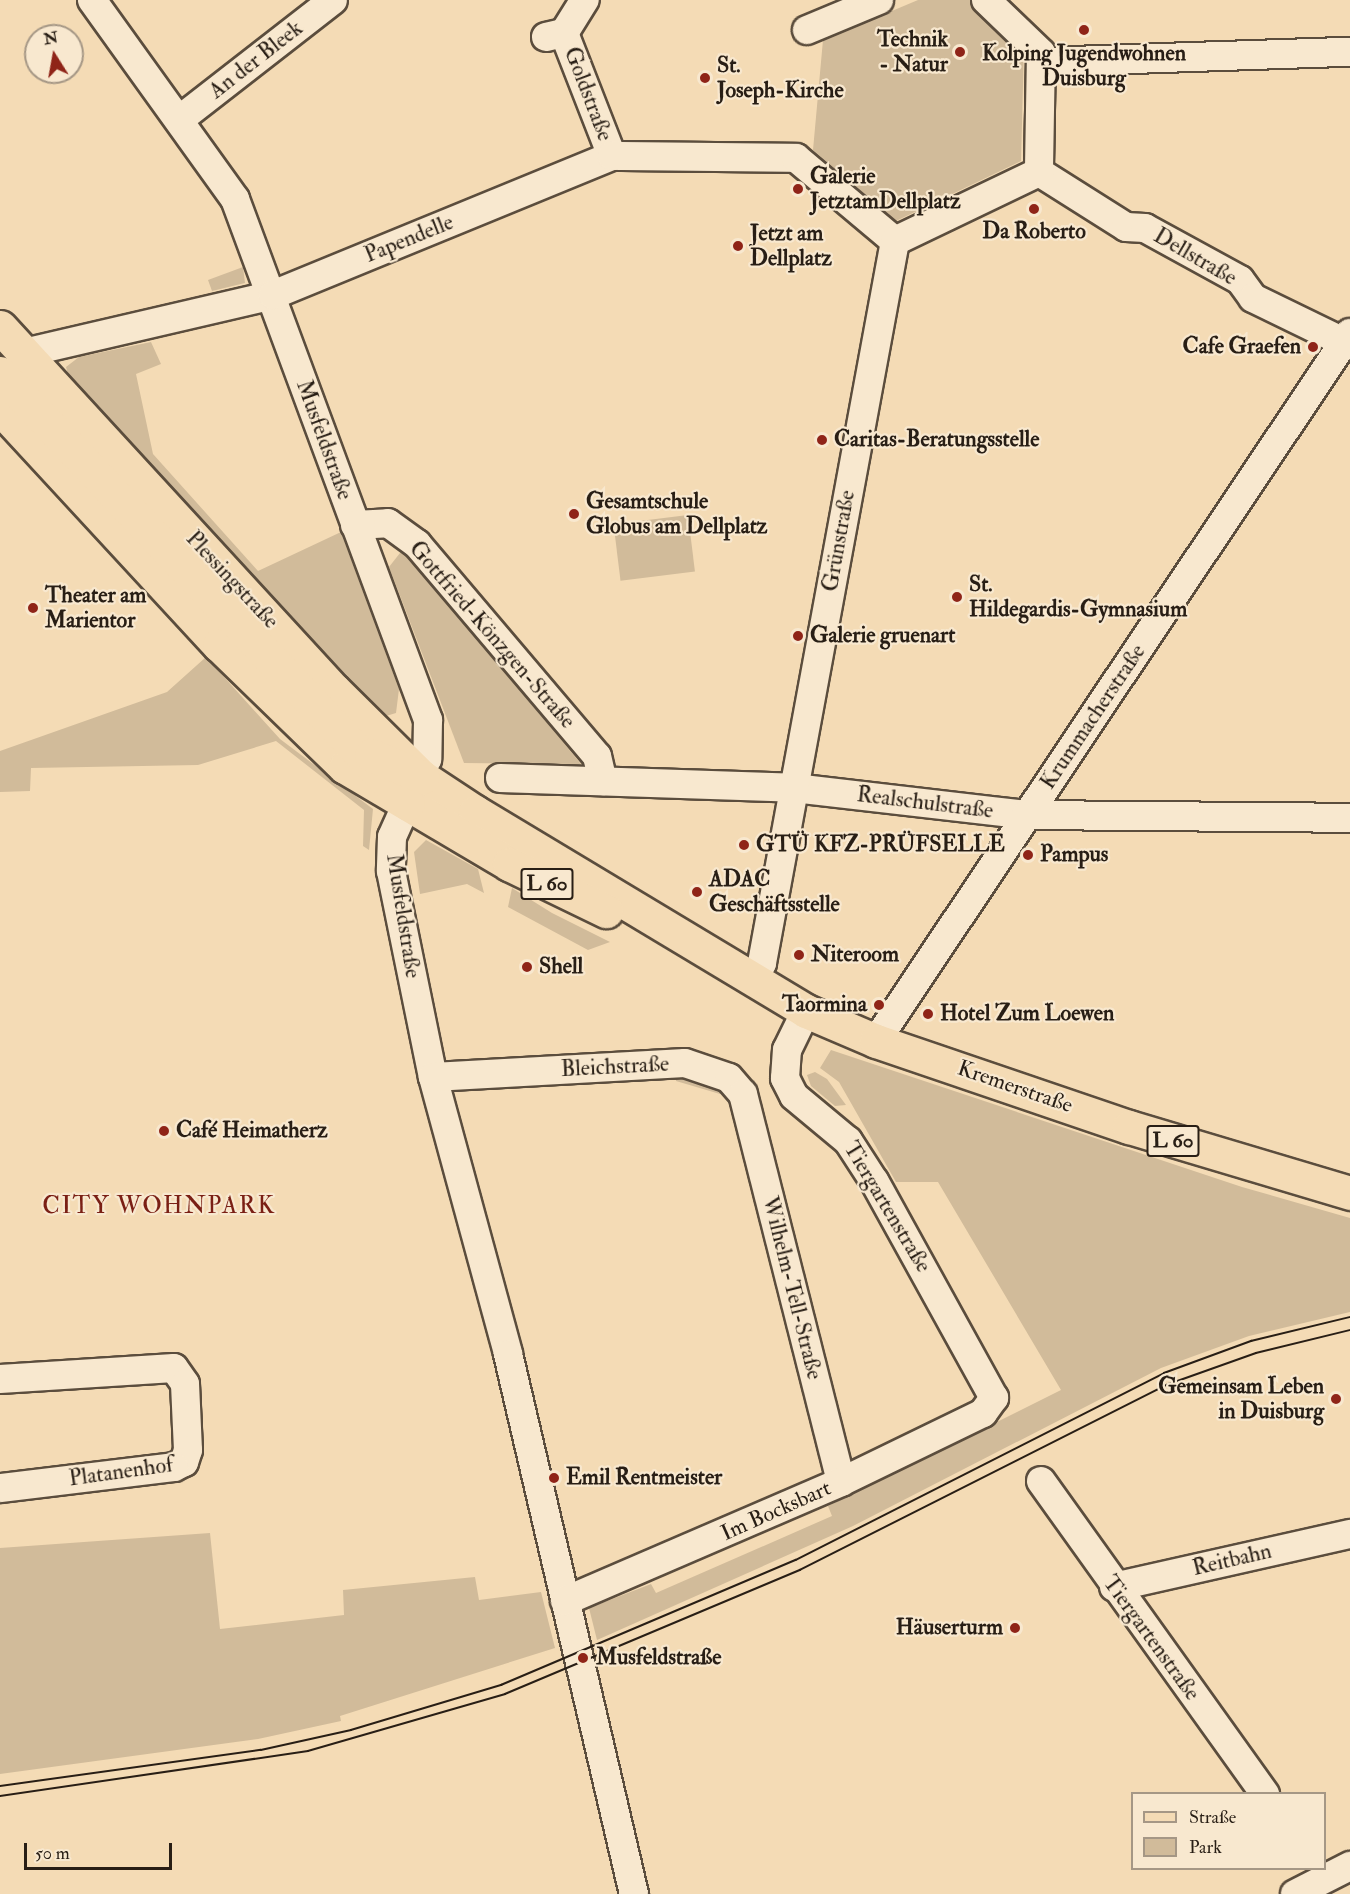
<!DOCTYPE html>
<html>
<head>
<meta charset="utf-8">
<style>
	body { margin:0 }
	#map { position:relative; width:1350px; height:1894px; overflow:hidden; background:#f4dbb5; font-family:"IM FELL Double Pica",serif }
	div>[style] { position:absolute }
	.green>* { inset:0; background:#d1bb9a; transform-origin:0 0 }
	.roads { filter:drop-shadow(2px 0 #5b4d3d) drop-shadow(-2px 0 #5b4d3d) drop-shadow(0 2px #5b4d3d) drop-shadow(0 -2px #5b4d3d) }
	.minor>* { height:28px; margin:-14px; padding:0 14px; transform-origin:14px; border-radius:14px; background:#f8e8cf }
	.major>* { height:33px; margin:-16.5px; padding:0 16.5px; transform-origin:16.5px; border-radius:16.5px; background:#f4dbb5 }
	.highway>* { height:33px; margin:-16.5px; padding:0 16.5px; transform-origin:16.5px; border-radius:16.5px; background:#f4dbb5 }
	.tram>* { height:1.5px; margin:-0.75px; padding:0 0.75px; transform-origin:0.75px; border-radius:0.75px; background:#281e15 }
	.dots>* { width:16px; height:16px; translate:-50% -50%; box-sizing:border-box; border:3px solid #f8e8cf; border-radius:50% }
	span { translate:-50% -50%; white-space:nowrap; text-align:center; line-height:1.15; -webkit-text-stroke:4.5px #f8e8cf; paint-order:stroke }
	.shield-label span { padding:2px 4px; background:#f8e8cf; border:2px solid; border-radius:4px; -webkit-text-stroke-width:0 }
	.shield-label { font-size:21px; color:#281e15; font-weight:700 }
	.poi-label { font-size:22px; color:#281e15; font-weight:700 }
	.right { translate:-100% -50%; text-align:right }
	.left { translate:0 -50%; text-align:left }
	.street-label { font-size:22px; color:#281e15 }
	.neighbourhood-label { font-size:24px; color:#7a1f14; letter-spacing:1.5px }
	.legend { position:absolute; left:1131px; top:1792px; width:195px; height:78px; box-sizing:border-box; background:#f8e8cf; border:2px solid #a59785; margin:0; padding:8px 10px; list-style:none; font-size:18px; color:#281e15 }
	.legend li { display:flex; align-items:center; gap:12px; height:30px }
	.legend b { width:30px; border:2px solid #a59785 }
	.north { position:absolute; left:24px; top:24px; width:60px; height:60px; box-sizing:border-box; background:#f8e8cf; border:2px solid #a59785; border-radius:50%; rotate:349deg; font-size:16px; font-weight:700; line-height:24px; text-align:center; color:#281e15 }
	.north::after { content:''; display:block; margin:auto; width:21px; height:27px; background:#8f2418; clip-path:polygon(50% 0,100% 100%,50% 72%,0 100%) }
	.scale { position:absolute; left:24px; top:1843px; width:148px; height:27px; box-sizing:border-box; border:3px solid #281e15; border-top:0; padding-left:8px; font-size:18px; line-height:21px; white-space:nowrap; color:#281e15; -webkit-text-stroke:4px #f8e8cf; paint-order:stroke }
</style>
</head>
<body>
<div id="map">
	<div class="green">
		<i style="clip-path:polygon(918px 0,972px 0,1024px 48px,1021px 161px,896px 221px,813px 150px,823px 40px)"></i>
		<i style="clip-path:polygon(243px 267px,245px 283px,212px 291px,208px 280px)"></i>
		<i style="clip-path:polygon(151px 342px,161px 364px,136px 374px,153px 454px,258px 571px,341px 532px,399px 689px,396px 713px,386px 716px,348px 681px,68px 374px,66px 367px,79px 357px)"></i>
		<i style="left:688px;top:515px;width:57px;height:75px;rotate:83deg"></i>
		<i style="clip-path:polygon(400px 553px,407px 554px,581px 764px,464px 763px,389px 567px)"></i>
		<i style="clip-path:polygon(206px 657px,280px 739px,373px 809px,369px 850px,363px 846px,364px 810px,276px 741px,198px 765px,31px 768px,30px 791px,0 792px,0 751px,167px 692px)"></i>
		<i style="clip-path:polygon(426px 840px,478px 869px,484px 893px,467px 884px,420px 894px,414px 852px)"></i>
		<i style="clip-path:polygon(512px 888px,552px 913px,610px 942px,588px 950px,508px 907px)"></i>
		<i style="clip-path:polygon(831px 1050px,1242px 1187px,1350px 1218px,1350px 1312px,1249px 1336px,1161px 1368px,853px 1526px,597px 1640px,589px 1608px,651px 1584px,656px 1593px,832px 1516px,828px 1506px,1061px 1390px,938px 1182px,896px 1182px,839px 1082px,820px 1068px)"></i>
		<i style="clip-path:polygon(815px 1072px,827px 1079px,846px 1105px,835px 1106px,811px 1086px,807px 1075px)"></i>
		<i style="clip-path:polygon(685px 1075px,721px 1090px,720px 1094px,676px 1081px,676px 1076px)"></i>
		<i style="clip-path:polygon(210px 1533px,220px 1629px,344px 1615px,343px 1590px,475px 1577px,479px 1600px,541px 1592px,555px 1648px,340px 1716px,341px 1721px,258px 1739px,0 1774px,0 1548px)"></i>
	</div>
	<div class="roads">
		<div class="minor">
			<i style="left:92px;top:0;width:245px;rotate:54.3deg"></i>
			<i style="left:235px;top:199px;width:556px;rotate:69.67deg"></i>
			<i style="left:428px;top:720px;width:39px;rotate:91deg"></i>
			<i style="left:427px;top:759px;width:85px;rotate:114.2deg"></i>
			<i style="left:392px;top:837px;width:34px;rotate:92deg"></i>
			<i style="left:391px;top:871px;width:210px;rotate:78.5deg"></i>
			<i style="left:433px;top:1077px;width:287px;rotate:74.8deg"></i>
			<i style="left:508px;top:1354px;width:555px;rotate:76.87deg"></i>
			<i style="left:986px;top:0;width:76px;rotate:43.9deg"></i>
			<i style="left:1041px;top:53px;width:119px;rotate:91deg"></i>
			<i style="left:807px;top:30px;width:78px;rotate:-22.6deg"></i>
			<i style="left:564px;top:33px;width:132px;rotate:68.7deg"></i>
			<i style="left:546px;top:37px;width:18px;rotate:-13deg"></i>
			<i style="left:564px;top:33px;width:39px;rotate:-58deg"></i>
			<i style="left:1041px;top:62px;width:309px;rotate:-1.9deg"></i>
			<i style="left:179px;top:120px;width:195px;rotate:-37.9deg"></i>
			<i style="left:1039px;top:172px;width:103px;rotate:32.3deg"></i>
			<i style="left:1126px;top:227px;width:19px;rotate:3deg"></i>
			<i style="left:1145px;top:228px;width:108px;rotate:28.7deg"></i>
			<i style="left:1240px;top:280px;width:22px;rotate:54deg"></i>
			<i style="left:1253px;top:298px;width:108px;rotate:25.9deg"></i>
			<i style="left:24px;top:353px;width:256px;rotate:-13.1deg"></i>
			<i style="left:273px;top:295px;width:366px;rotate:-22.3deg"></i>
			<i style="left:612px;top:156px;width:184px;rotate:0.6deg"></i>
			<i style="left:796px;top:158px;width:129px;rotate:40deg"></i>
			<i style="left:895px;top:241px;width:160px;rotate:-25.6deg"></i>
			<i style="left:355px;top:525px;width:33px;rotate:-3deg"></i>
			<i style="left:388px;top:523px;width:36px;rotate:36deg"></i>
			<i style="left:417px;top:544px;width:278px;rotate:49.7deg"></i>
			<i style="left:597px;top:756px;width:26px;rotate:77deg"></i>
			<i style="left:500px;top:778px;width:294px;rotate:1.9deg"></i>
			<i style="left:794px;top:788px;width:234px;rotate:6.6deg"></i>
			<i style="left:1026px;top:815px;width:324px;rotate:0.5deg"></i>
			<i style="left:753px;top:981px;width:20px;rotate:-63deg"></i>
			<i style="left:762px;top:963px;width:734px;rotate:-79.56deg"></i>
			<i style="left:876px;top:1041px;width:852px;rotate:-56.2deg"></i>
			<i style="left:433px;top:1077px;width:252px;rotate:-3.2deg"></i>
			<i style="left:685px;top:1063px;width:46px;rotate:18.8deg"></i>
			<i style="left:729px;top:1078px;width:21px;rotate:49deg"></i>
			<i style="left:743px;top:1094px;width:400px;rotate:75.8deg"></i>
			<i style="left:0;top:1379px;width:174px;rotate:-3.6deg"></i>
			<i style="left:174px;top:1368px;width:19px;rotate:55deg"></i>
			<i style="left:185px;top:1384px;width:66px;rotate:87.4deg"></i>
			<i style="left:188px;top:1450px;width:13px;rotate:108deg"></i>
			<i style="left:184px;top:1462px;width:11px;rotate:153deg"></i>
			<i style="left:174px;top:1467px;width:175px;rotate:173.1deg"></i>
			<i style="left:1041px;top:1481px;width:385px;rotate:54.4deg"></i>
			<i style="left:1114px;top:1587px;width:242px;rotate:-12.7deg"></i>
			<i style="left:565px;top:1601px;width:301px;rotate:-23.3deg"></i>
			<i style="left:841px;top:1482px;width:158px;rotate:-25.9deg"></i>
			<i style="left:983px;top:1413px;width:19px;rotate:-54deg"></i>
			<i style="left:994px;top:1398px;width:248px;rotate:-118.9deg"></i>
			<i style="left:874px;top:1181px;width:48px;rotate:-123deg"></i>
			<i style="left:848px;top:1141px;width:70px;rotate:-140.2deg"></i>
			<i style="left:794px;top:1096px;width:20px;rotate:-117deg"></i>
			<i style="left:785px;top:1078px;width:28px;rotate:-86deg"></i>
			<i style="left:787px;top:1050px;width:43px;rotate:-64deg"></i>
			<i style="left:1295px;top:1894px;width:62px;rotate:-27deg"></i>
		</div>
		<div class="major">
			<i style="left:0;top:327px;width:493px;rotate:47.4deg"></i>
			<i style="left:334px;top:690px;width:124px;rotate:44.7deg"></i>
			<i style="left:422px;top:777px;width:64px;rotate:33.4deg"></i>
			<i style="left:475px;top:812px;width:386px;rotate:31deg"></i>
			<i style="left:806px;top:1011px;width:76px;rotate:23.2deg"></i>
			<i style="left:876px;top:1041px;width:267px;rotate:18.8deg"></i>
			<i style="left:1129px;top:1127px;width:231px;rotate:16.6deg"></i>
			<i style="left:0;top:408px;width:323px;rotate:47.3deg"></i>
			<i style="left:219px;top:645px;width:175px;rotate:44.1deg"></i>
			<i style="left:345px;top:767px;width:191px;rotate:30.6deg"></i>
			<i style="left:509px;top:864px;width:108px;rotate:25.9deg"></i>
		</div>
		<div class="highway">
			<i style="left:0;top:373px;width:593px;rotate:46.57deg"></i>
			<i style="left:371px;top:755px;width:56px;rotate:23.3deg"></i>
		</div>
	</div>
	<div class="tram">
		<i style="left:0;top:1786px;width:263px;rotate:-7.9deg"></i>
		<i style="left:261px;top:1750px;width:92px;rotate:-12.5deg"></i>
		<i style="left:351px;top:1730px;width:157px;rotate:-16.7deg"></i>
		<i style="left:501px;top:1685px;width:320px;rotate:-23deg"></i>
		<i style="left:796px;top:1560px;width:413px;rotate:-26.9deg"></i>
		<i style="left:1164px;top:1373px;width:93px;rotate:-20.2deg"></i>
		<i style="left:1251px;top:1341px;width:102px;rotate:-13.6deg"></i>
		<i style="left:0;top:1796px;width:311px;rotate:-8.3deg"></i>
		<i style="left:308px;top:1751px;width:205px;rotate:-16.1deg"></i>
		<i style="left:505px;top:1694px;width:320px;rotate:-22.8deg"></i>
		<i style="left:800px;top:1570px;width:413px;rotate:-26.8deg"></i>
		<i style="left:1169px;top:1384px;width:92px;rotate:-19.6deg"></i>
		<i style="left:1256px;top:1353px;width:97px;rotate:-13.7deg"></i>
	</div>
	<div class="dots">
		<i style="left:1084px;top:30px;background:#8f2418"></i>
		<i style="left:960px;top:52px;background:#8f2418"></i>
		<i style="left:705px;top:78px;background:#8f2418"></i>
		<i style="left:798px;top:189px;background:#8f2418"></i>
		<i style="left:1034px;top:209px;background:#8f2418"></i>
		<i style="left:738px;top:246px;background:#8f2418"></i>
		<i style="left:1313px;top:347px;background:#8f2418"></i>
		<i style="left:822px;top:440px;background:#8f2418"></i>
		<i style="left:574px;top:514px;background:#8f2418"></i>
		<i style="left:957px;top:597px;background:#8f2418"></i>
		<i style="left:33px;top:608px;background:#8f2418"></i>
		<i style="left:798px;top:636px;background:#8f2418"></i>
		<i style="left:744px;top:845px;background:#8f2418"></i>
		<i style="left:1028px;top:855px;background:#8f2418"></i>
		<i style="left:697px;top:892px;background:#8f2418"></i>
		<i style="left:799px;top:955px;background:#8f2418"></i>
		<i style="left:527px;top:967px;background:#8f2418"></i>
		<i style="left:879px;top:1005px;background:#8f2418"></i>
		<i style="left:928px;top:1014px;background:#8f2418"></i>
		<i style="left:164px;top:1131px;background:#8f2418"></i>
		<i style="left:1336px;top:1399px;background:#8f2418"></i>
		<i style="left:554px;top:1478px;background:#8f2418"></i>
		<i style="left:1015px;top:1628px;background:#8f2418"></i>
		<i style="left:583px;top:1658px;background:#8f2418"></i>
	</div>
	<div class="shield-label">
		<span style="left:547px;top:884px">L 60</span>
		<span style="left:1173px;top:1141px">L 60</span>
	</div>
	<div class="poi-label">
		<span class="right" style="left:948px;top:52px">Technik<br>- Natur</span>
		<span style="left:1084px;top:66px">Kolping Jugendwohnen<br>Duisburg</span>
		<span class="left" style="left:717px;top:78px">St.<br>Joseph-Kirche</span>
		<span class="left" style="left:810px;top:189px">Galerie<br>JetztamDellplatz</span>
		<span style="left:1034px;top:232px">Da Roberto</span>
		<span class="left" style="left:750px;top:246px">Jetzt am<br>Dellplatz</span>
		<span class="right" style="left:1301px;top:347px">Cafe Graefen</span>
		<span class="left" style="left:834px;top:440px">Caritas-Beratungsstelle</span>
		<span class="left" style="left:586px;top:514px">Gesamtschule<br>Globus am Dellplatz</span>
		<span class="left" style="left:969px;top:597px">St.<br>Hildegardis-Gymnasium</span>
		<span class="left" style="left:45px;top:608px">Theater am<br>Marientor</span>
		<span class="left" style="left:810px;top:636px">Galerie gruenart</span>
		<span class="left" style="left:756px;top:845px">GTÜ KFZ-PRÜFSELLE</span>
		<span class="left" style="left:1040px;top:855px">Pampus</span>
		<span class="left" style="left:709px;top:892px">ADAC<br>Geschäftsstelle</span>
		<span class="left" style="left:811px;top:955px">Niteroom</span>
		<span class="left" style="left:539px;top:967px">Shell</span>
		<span class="right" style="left:867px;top:1005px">Taormina</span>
		<span class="left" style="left:940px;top:1014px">Hotel Zum Loewen</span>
		<span class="left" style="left:176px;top:1131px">Café Heimatherz</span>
		<span class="right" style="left:1324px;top:1399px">Gemeinsam Leben<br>in Duisburg</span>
		<span class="left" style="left:566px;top:1478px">Emil Rentmeister</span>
		<span class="right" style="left:1003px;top:1628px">Häuserturm</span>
		<span class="left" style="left:596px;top:1658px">Musfeldstraße</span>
	</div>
	<div class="street-label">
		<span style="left:256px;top:60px;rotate:-38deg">An der Bleek</span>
		<span style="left:588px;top:94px;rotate:69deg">Goldstraße</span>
		<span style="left:409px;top:239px;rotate:-22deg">Papendelle</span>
		<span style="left:1195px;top:257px;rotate:30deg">Dellstraße</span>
		<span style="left:324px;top:440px;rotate:70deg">Musfeldstraße</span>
		<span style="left:839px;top:541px;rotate:-80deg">Grünstraße</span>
		<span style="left:232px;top:580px;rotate:47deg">Plessingstraße</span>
		<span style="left:492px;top:635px;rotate:49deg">Gottfried-Könzgen-Straße</span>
		<span style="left:1093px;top:717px;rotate:-56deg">Krummacherstraße</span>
		<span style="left:925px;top:803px;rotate:7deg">Realschulstraße</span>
		<span style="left:403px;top:916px;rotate:81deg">Musfeldstraße</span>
		<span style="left:615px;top:1067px;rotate:-3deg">Bleichstraße</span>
		<span style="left:1015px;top:1087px;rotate:19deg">Kremerstraße</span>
		<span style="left:887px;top:1207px;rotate:59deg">Tiergartenstraße</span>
		<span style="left:792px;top:1288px;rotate:76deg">Wilhelm-Tell-Straße</span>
		<span style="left:121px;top:1472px;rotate:-8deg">Platanenhof</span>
		<span style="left:776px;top:1511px;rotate:-24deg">Im Bocksbart</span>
		<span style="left:1232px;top:1560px;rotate:-13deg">Reitbahn</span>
		<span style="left:1151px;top:1638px;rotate:54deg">Tiergartenstraße</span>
	</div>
	<div class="neighbourhood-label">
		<span style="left:159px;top:1206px">CITY WOHNPARK</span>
	</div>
	<ul class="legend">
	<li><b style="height:8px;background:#f4dbb5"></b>Straße</li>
	<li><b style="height:16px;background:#d1bb9a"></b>Park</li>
	</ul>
	<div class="north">N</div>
	<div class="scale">50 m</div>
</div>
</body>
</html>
